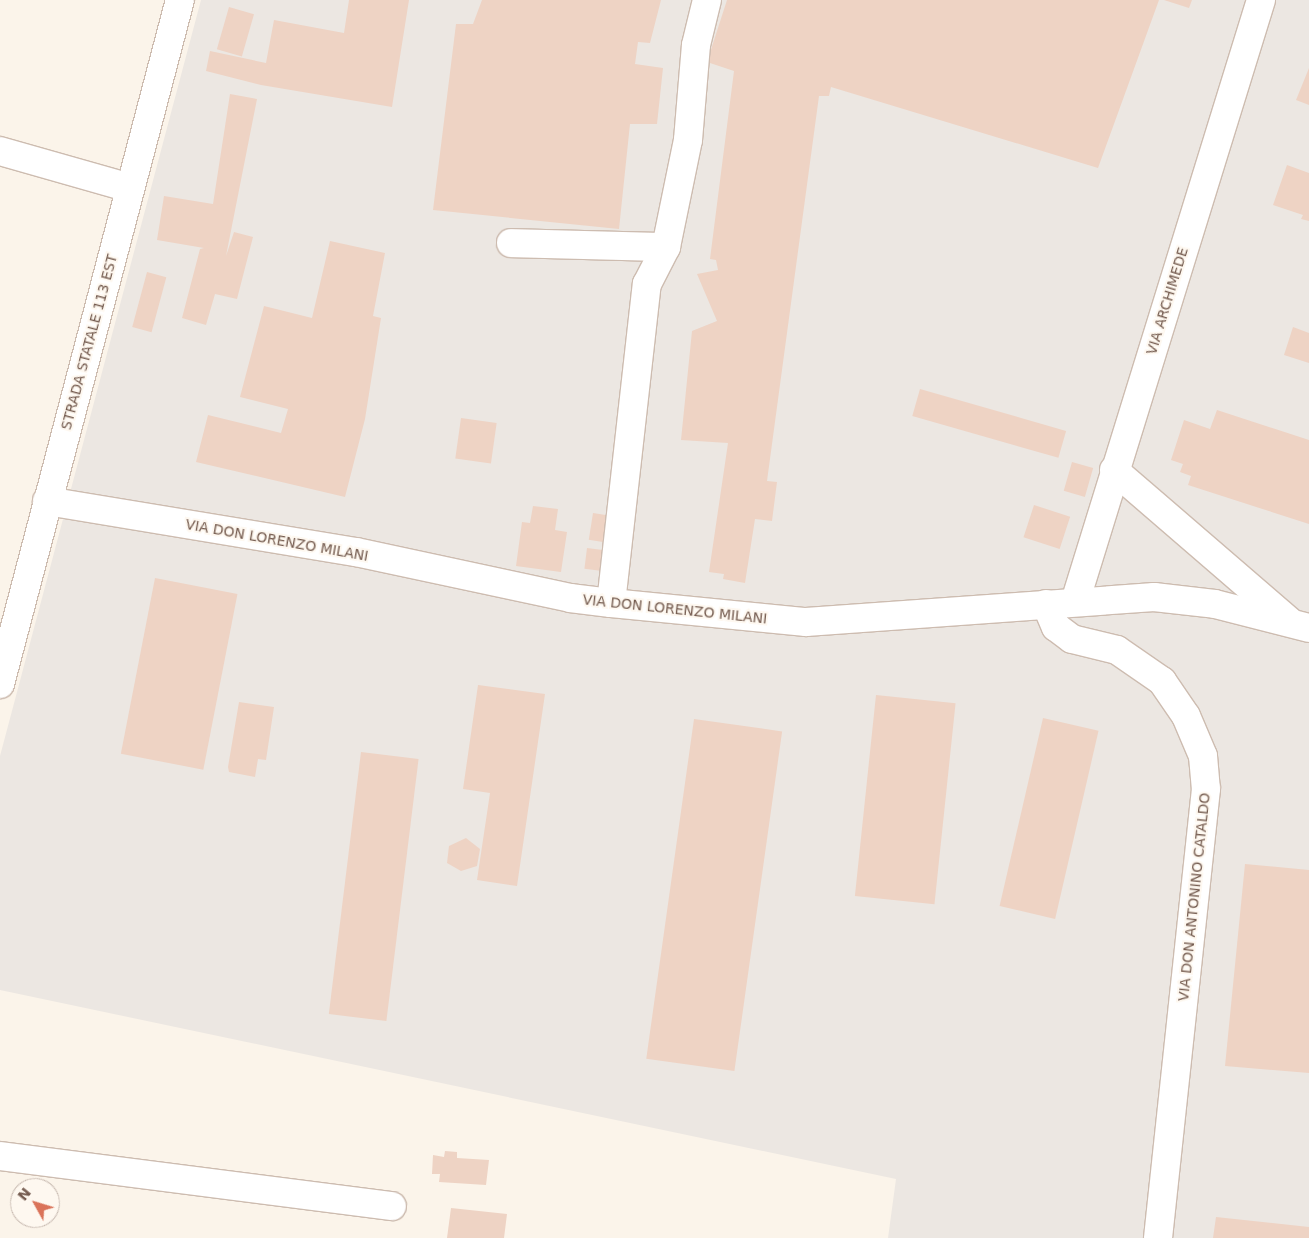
<!DOCTYPE html>
<html>
<head>
<meta charset="utf-8">
<style>
	body { margin:0 }
	#map { position:relative; width:1309px; height:1238px; overflow:hidden; background:#fbf4ea; font-family:"DejaVu Sans",sans-serif }
	div>[style] { position:absolute }
	.industrial>* { inset:0; background:#ece7e2 }
	.building>* { inset:0; background:#eed3c4; transform-origin:0 0 }
	.roads { filter:drop-shadow(1px 0 #cdbcb0) drop-shadow(-1px 0 #cdbcb0) drop-shadow(0 1px #cdbcb0) drop-shadow(0 -1px #cdbcb0) }
	.street>* { height:28px; margin:-14px; padding:0 14px; transform-origin:14px; border-radius:14px; background:#fff }
	.secondary>* { height:28px; margin:-14px; padding:0 14px; transform-origin:14px; border-radius:14px; background:#fff }
	span { translate:-50% -50%; white-space:nowrap; text-align:center; line-height:1.15; -webkit-text-stroke:4px #fef8f0; paint-order:stroke }
	.street-label { font-size:14px; color:#745b4f }
	.north { position:absolute; left:10px; top:1178px; width:50px; height:50px; box-sizing:border-box; background:#fef8f0; border:1px solid #c7b9b0; border-radius:50%; rotate:309deg; font-size:14px; font-weight:700; line-height:20px; text-align:center; color:#745b4f }
	.north::after { content:''; display:block; margin:auto; width:18px; height:22px; background:#da7359; clip-path:polygon(50% 0,100% 100%,50% 72%,0 100%) }
</style>
</head>
<body>
<div id="map">
	<div class="industrial">
		<i style="clip-path:polygon(201px 0,1309px 0,1309px 1238px,888px 1238px,896px 1179px,0 990px,0 756px)"></i>
	</div>
	<div class="building">
		<i style="clip-path:polygon(349px 0,409px 0,392px 107px,261px 85px,206px 71px,210px 51px,266px 63px,274px 20px,344px 33px)"></i>
		<i style="clip-path:polygon(482px 0,661px 0,650px 43px,638px 42px,635px 64px,663px 68px,657px 124px,630px 124px,619px 229px,433px 210px,456px 24px,473px 24px)"></i>
		<i style="clip-path:polygon(727px 0,1159px 0,1098px 168px,831px 87px,829px 96px,819px 96px,767px 481px,777px 482px,772px 521px,755px 519px,745px 583px,723px 579px,724px 574px,709px 572px,728px 443px,681px 440px,692px 331px,717px 321px,697px 274px,718px 270px,716px 260px,710px 259px,734px 71px,707px 62px)"></i>
		<i style="clip-path:polygon(1164px 0,1192px 0,1189px 8px)"></i>
		<i style="left:229px;top:7px;width:26px;height:44px;rotate:16deg"></i>
		<i style="clip-path:polygon(1309px 68px,1309px 105px,1296px 100px)"></i>
		<i style="clip-path:polygon(230px 94px,257px 99px,226px 256px,234px 232px,253px 237px,237px 299px,215px 294px,206px 325px,182px 318px,200px 249px,204px 248px,157px 240px,164px 196px,213px 204px)"></i>
		<i style="clip-path:polygon(1287px 165px,1309px 173px,1309px 221px,1301px 219px,1303px 215px,1273px 205px)"></i>
		<i style="clip-path:polygon(330px 241px,385px 253px,373px 316px,381px 318px,365px 419px,345px 497px,196px 462px,208px 415px,281px 433px,288px 409px,240px 397px,264px 306px,312px 318px)"></i>
		<i style="left:147px;top:272px;width:20px;height:57px;rotate:15deg"></i>
		<i style="clip-path:polygon(1293px 327px,1309px 333px,1309px 363px,1284px 355px)"></i>
		<i style="left:920px;top:389px;width:152px;height:28px;rotate:16deg"></i>
		<i style="clip-path:polygon(1217px 410px,1309px 440px,1309px 524px,1188px 485px,1191px 476px,1180px 472px,1183px 464px,1171px 460px,1184px 420px,1210px 429px)"></i>
		<i style="left:461px;top:418px;width:36px;height:41px;rotate:8deg"></i>
		<i style="left:1072px;top:462px;width:22px;height:30px;rotate:16deg"></i>
		<i style="left:1034px;top:505px;width:38px;height:34px;rotate:18deg"></i>
		<i style="clip-path:polygon(533px 506px,558px 509px,555px 530px,567px 532px,561px 572px,516px 566px,522px 522px,530px 523px)"></i>
		<i style="left:593px;top:513px;width:19px;height:27px;rotate:9deg"></i>
		<i style="left:587px;top:548px;width:16px;height:21px;rotate:7deg"></i>
		<i style="left:155px;top:578px;width:84px;height:179px;rotate:11deg"></i>
		<i style="clip-path:polygon(478px 685px,545px 694px,517px 886px,477px 880px,490px 793px,463px 789px)"></i>
		<i style="left:876px;top:695px;width:80px;height:202px;rotate:6deg"></i>
		<i style="clip-path:polygon(239px 702px,274px 707px,266px 760px,258px 759px,255px 777px,229px 772px,228px 767px)"></i>
		<i style="left:1043px;top:718px;width:57px;height:193px;rotate:13deg"></i>
		<i style="left:694px;top:719px;width:89px;height:343px;rotate:8deg"></i>
		<i style="left:361px;top:752px;width:58px;height:264px;rotate:7deg"></i>
		<i style="clip-path:polygon(466px 838px,480px 849px,477px 866px,461px 871px,447px 863px,449px 846px)"></i>
		<i style="clip-path:polygon(1245px 864px,1309px 870px,1309px 1073px,1225px 1066px)"></i>
		<i style="clip-path:polygon(445px 1151px,457px 1152px,457px 1158px,489px 1160px,486px 1185px,439px 1182px,440px 1174px,432px 1174px,433px 1155px,444px 1157px)"></i>
		<i style="clip-path:polygon(451px 1208px,507px 1214px,504px 1238px,447px 1238px)"></i>
		<i style="clip-path:polygon(1216px 1217px,1309px 1227px,1309px 1238px,1213px 1238px)"></i>
	</div>
	<div class="roads">
		<div class="street">
			<i style="left:0;top:151px;width:135px;rotate:15.9deg"></i>
			<i style="left:511px;top:243px;width:155px;rotate:1.5deg"></i>
			<i style="left:1114px;top:470px;width:231px;rotate:40.8deg"></i>
			<i style="left:1075px;top:602px;width:630px;rotate:-72.83deg"></i>
			<i style="left:611px;top:603px;width:321px;rotate:-83.6deg"></i>
			<i style="left:647px;top:284px;width:42px;rotate:-62.8deg"></i>
			<i style="left:666px;top:247px;width:109px;rotate:-78.4deg"></i>
			<i style="left:688px;top:140px;width:95px;rotate:-85.2deg"></i>
			<i style="left:696px;top:45px;width:46px;rotate:-76.3deg"></i>
			<i style="left:1046px;top:604px;width:25px;rotate:67deg"></i>
			<i style="left:1056px;top:627px;width:20px;rotate:37deg"></i>
			<i style="left:1072px;top:639px;width:46px;rotate:13.7deg"></i>
			<i style="left:1117px;top:650px;width:55px;rotate:34.6deg"></i>
			<i style="left:1162px;top:681px;width:42px;rotate:55.6deg"></i>
			<i style="left:1186px;top:716px;width:43px;rotate:67deg"></i>
			<i style="left:1203px;top:756px;width:33px;rotate:85deg"></i>
			<i style="left:1206px;top:789px;width:452px;rotate:96.1deg"></i>
			<i style="left:0;top:1156px;width:395px;rotate:7.3deg"></i>
		</div>
		<div class="secondary">
			<i style="left:47px;top:501px;width:313px;rotate:9.4deg"></i>
			<i style="left:356px;top:552px;width:219px;rotate:12.1deg"></i>
			<i style="left:570px;top:598px;width:41px;rotate:7deg"></i>
			<i style="left:611px;top:603px;width:196px;rotate:5.6deg"></i>
			<i style="left:806px;top:622px;width:349px;rotate:-4.1deg"></i>
			<i style="left:1154px;top:597px;width:61px;rotate:6.5deg"></i>
			<i style="left:1215px;top:604px;width:97px;rotate:14.3deg"></i>
			<i style="left:0;top:684px;width:707px;rotate:-75.26deg"></i>
		</div>
	</div>
	<div class="street-label">
		<span style="left:1167px;top:301px;rotate:-73deg">VIA ARCHIMEDE</span>
		<span style="left:89px;top:342px;rotate:-75deg">STRADA STATALE 113 EST</span>
		<span style="left:277px;top:540px;rotate:10deg">VIA DON LORENZO MILANI</span>
		<span style="left:675px;top:609px;rotate:6deg">VIA DON LORENZO MILANI</span>
		<span style="left:1194px;top:897px;rotate:-84deg">VIA DON ANTONINO CATALDO</span>
	</div>
	<div class="north">N</div>
</div>
</body>
</html>
